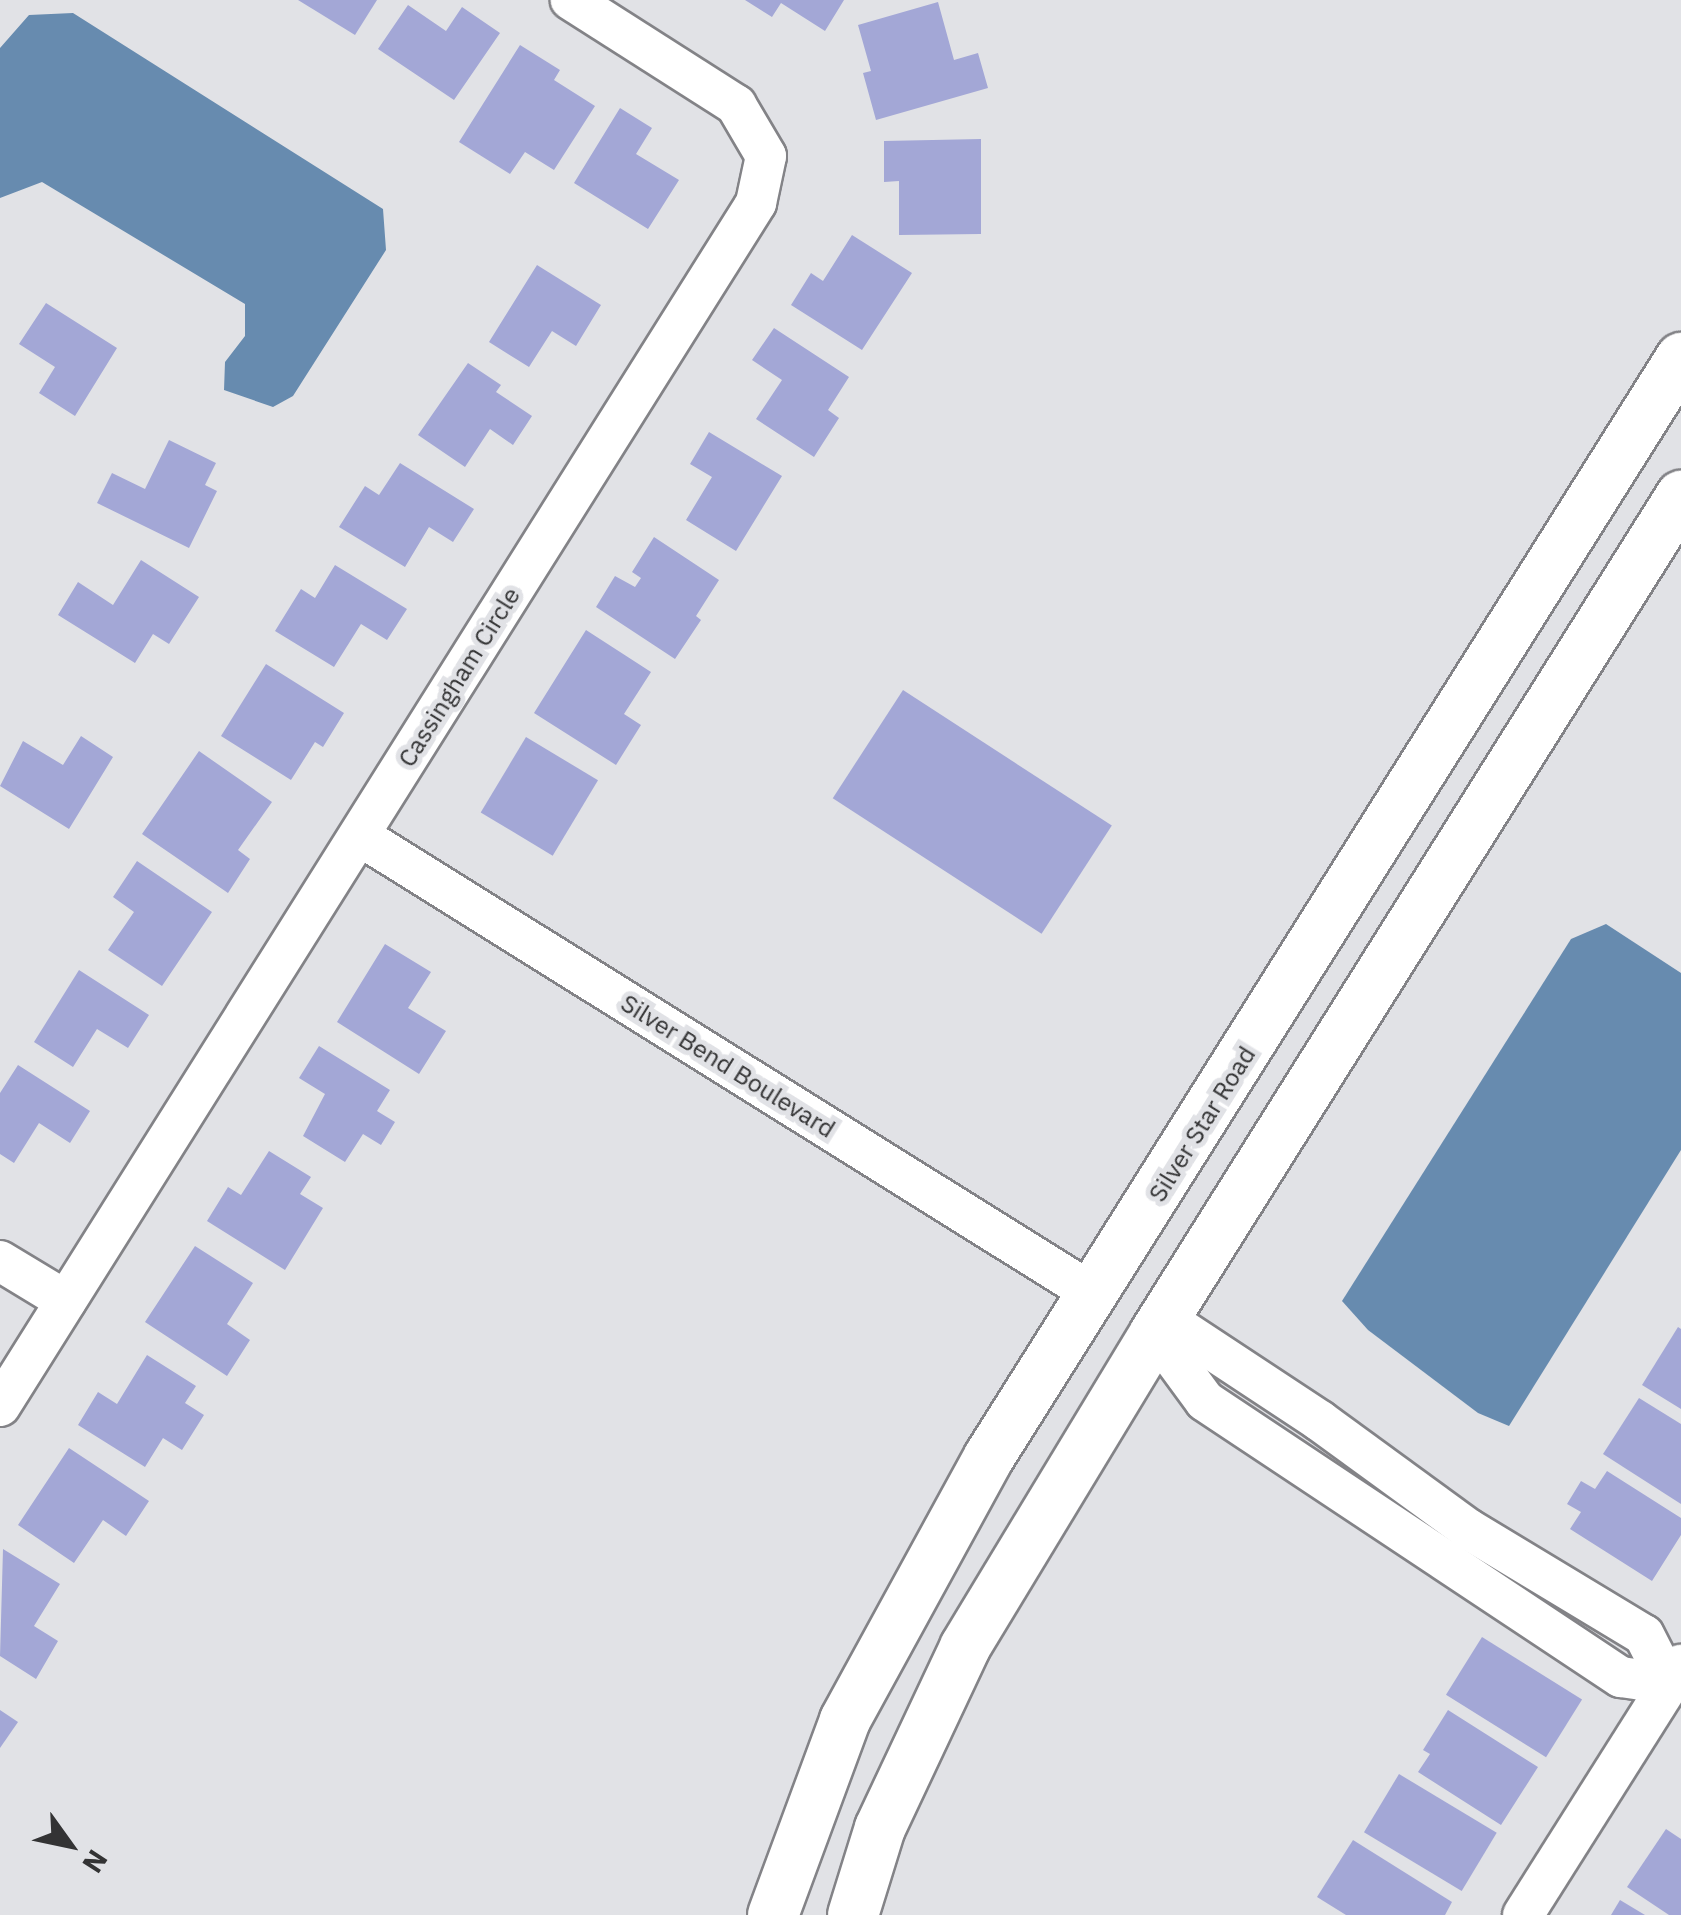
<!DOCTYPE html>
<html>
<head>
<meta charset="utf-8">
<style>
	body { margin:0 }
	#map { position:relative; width:1681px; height:1915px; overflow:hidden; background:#e1e2e6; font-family:"IBM Plex Sans",sans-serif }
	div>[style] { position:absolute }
	.water>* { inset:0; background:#678baf }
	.building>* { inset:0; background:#a3a7d6; transform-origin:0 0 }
	.roads { filter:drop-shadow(2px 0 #838387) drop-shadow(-2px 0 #838387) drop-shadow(0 2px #838387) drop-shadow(0 -2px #838387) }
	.minor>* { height:40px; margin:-20px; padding:0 20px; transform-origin:20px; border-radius:20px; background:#fff }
	.major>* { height:50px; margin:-25px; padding:0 25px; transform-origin:25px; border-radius:25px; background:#fff }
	span { translate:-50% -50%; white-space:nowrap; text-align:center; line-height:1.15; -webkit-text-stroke:10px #e1e2e6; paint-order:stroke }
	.street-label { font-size:25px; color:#333334 }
	.north { position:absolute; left:20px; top:1795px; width:100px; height:100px; -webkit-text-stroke:8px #e1e2e6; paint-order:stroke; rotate:123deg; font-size:28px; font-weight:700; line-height:40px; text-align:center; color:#333334 }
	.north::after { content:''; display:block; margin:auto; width:35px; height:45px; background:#333334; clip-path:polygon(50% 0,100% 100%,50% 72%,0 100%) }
</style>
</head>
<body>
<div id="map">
	<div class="water">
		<i style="clip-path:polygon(73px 13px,383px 209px,386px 250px,293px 396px,273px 407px,224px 390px,225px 362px,245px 336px,245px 304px,42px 182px,0 198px,0 48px,29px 15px)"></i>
		<i style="clip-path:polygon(1606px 924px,1681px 973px,1681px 1150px,1509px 1426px,1478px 1413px,1368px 1330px,1342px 1301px,1571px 939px)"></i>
	</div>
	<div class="building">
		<i style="clip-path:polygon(298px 0,377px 0,355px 35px)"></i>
		<i style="clip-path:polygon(745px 0,844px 0,825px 31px,781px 3px,772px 17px)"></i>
		<i style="clip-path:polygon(938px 2px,954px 60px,978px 53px,988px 88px,876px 120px,863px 73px,871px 71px,858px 25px)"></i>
		<i style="clip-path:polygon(408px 5px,446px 31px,462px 7px,500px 33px,454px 100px,378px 49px)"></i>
		<i style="clip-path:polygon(520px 45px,560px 70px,554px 80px,595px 106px,554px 170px,525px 152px,510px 174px,459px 142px)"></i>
		<i style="clip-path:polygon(620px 108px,652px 128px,636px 154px,679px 180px,648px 229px,574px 183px)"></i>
		<i style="clip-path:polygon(981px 139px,981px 234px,899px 235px,899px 181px,884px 182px,884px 141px)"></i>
		<i style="clip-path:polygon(852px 235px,912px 273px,862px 350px,791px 305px,811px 273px,823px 281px)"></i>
		<i style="clip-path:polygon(537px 265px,601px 305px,576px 346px,552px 331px,529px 367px,489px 342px)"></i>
		<i style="clip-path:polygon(46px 303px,117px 348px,75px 416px,39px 393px,55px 367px,19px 344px)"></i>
		<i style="clip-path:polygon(774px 328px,849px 377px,828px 410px,839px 418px,814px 457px,756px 419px,782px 380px,752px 360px)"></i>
		<i style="clip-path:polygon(468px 363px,501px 385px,496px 392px,532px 416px,513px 445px,490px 429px,465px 467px,418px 435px)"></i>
		<i style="clip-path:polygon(709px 432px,782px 476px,736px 551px,686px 520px,712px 477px,690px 464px)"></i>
		<i style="clip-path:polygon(169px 440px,216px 463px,205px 485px,217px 491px,189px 548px,97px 503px,112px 473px,145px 489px)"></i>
		<i style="clip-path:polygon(400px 463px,474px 509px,453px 542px,429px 527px,405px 567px,339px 527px,365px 486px,379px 495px)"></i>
		<i style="clip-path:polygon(654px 537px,719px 580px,696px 616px,701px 620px,675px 659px,596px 607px,615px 576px,635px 587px,641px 578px,632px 572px)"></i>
		<i style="clip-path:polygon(141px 560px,199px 597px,169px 644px,153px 634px,135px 663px,58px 615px,78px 582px,113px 605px)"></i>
		<i style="clip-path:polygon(335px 565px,407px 609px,387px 640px,361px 624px,334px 667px,275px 631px,301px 589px,315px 598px)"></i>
		<i style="clip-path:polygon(586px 630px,651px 672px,624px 714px,641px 725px,616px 765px,534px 713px)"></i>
		<i style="clip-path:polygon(266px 664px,344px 713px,323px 747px,315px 742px,291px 780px,221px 736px)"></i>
		<i style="left:903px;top:690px;width:249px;height:129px;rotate:33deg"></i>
		<i style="clip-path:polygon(81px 736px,113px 757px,69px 829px,0 786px,23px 741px,63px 765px)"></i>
		<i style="left:526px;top:737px;width:84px;height:88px;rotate:31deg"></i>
		<i style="clip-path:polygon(199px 751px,272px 802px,238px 850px,250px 859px,228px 893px,142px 834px)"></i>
		<i style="clip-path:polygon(137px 861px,212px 912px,162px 986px,108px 950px,134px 912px,113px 897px)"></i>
		<i style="clip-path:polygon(385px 944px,431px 972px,408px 1008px,446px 1031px,419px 1074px,337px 1022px)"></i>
		<i style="clip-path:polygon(79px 970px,149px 1015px,128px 1048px,97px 1029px,73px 1067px,34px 1042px)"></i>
		<i style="clip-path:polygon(319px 1046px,390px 1090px,377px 1111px,395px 1122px,381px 1145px,363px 1134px,345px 1162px,303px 1136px,325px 1094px,299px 1078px)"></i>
		<i style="clip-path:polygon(18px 1065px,90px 1111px,70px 1143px,39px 1123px,14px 1163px,0 1154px,0 1093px)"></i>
		<i style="clip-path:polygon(269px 1151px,311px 1177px,300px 1194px,323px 1208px,285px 1270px,207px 1221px,228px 1187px,241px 1195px)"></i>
		<i style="clip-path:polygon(195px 1246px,253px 1283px,227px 1324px,250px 1340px,227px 1376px,145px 1322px)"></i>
		<i style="clip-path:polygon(1678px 1327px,1681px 1329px,1681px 1409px,1642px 1385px)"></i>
		<i style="clip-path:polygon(147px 1355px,196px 1386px,185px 1403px,204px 1415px,182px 1450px,163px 1438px,145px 1467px,78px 1425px,98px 1392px,117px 1404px)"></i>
		<i style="clip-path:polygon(1639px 1398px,1681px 1424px,1681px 1504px,1603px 1454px)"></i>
		<i style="clip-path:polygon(69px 1448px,149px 1501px,126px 1536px,103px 1520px,74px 1563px,18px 1525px)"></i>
		<i style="clip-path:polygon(1607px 1471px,1681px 1518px,1681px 1535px,1652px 1581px,1570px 1529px,1581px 1512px,1567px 1504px,1581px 1481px,1595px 1489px)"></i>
		<i style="clip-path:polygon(3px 1549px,60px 1584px,34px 1626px,58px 1641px,36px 1679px,0 1656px)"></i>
		<i style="left:1482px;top:1637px;width:118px;height:68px;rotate:32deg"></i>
		<i style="clip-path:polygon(0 1710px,18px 1722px,0 1748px)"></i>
		<i style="clip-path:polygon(1448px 1710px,1538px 1767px,1501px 1825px,1418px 1772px,1430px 1754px,1423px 1750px)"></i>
		<i style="left:1399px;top:1774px;width:114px;height:68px;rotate:31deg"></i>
		<i style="clip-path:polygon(1666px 1829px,1681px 1839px,1681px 1915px,1669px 1915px,1627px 1887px)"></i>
		<i style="clip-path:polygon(1353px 1840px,1452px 1902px,1445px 1915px,1346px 1915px,1317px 1897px)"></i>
		<i style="clip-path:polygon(1620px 1900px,1645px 1915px,1611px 1915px)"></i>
	</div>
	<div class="roads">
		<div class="minor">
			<i style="left:360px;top:836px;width:867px;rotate:31.98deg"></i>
			<i style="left:0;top:1261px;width:77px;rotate:31.2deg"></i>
			<i style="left:1164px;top:1318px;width:187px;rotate:33.4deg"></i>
			<i style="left:1320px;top:1421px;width:183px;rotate:36.1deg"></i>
			<i style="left:1468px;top:1529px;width:205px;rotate:31.1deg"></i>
			<i style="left:1644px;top:1635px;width:55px;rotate:63deg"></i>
			<i style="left:1155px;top:1333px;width:84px;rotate:53.7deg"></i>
			<i style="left:1205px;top:1401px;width:499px;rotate:33.6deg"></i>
			<i style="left:1621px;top:1677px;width:49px;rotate:8.3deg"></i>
			<i style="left:0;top:1406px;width:1421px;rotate:-57.85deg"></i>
			<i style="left:756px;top:203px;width:48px;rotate:-78deg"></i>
			<i style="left:766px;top:156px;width:59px;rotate:-120.5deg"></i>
			<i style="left:736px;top:105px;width:196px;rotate:-147.5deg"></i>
			<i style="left:1523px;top:1915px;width:296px;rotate:-57.7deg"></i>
		</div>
		<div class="major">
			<i style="left:773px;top:1915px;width:208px;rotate:-69.7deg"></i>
			<i style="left:845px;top:1720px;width:300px;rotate:-61.3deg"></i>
			<i style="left:989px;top:1457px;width:1299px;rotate:-57.8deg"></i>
			<i style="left:853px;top:1915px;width:91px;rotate:-72.8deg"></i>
			<i style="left:880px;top:1828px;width:200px;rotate:-64.8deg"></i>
			<i style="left:965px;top:1647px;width:367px;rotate:-58.8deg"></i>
			<i style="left:1155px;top:1333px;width:989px;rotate:-57.85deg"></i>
		</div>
	</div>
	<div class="street-label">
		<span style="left:459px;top:677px;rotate:-58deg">Cassingham Circle</span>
		<span style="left:728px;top:1066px;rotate:32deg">Silver Bend Boulevard</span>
		<span style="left:1202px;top:1124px;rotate:-58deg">Silver Star Road</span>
	</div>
	<div class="north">N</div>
</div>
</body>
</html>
